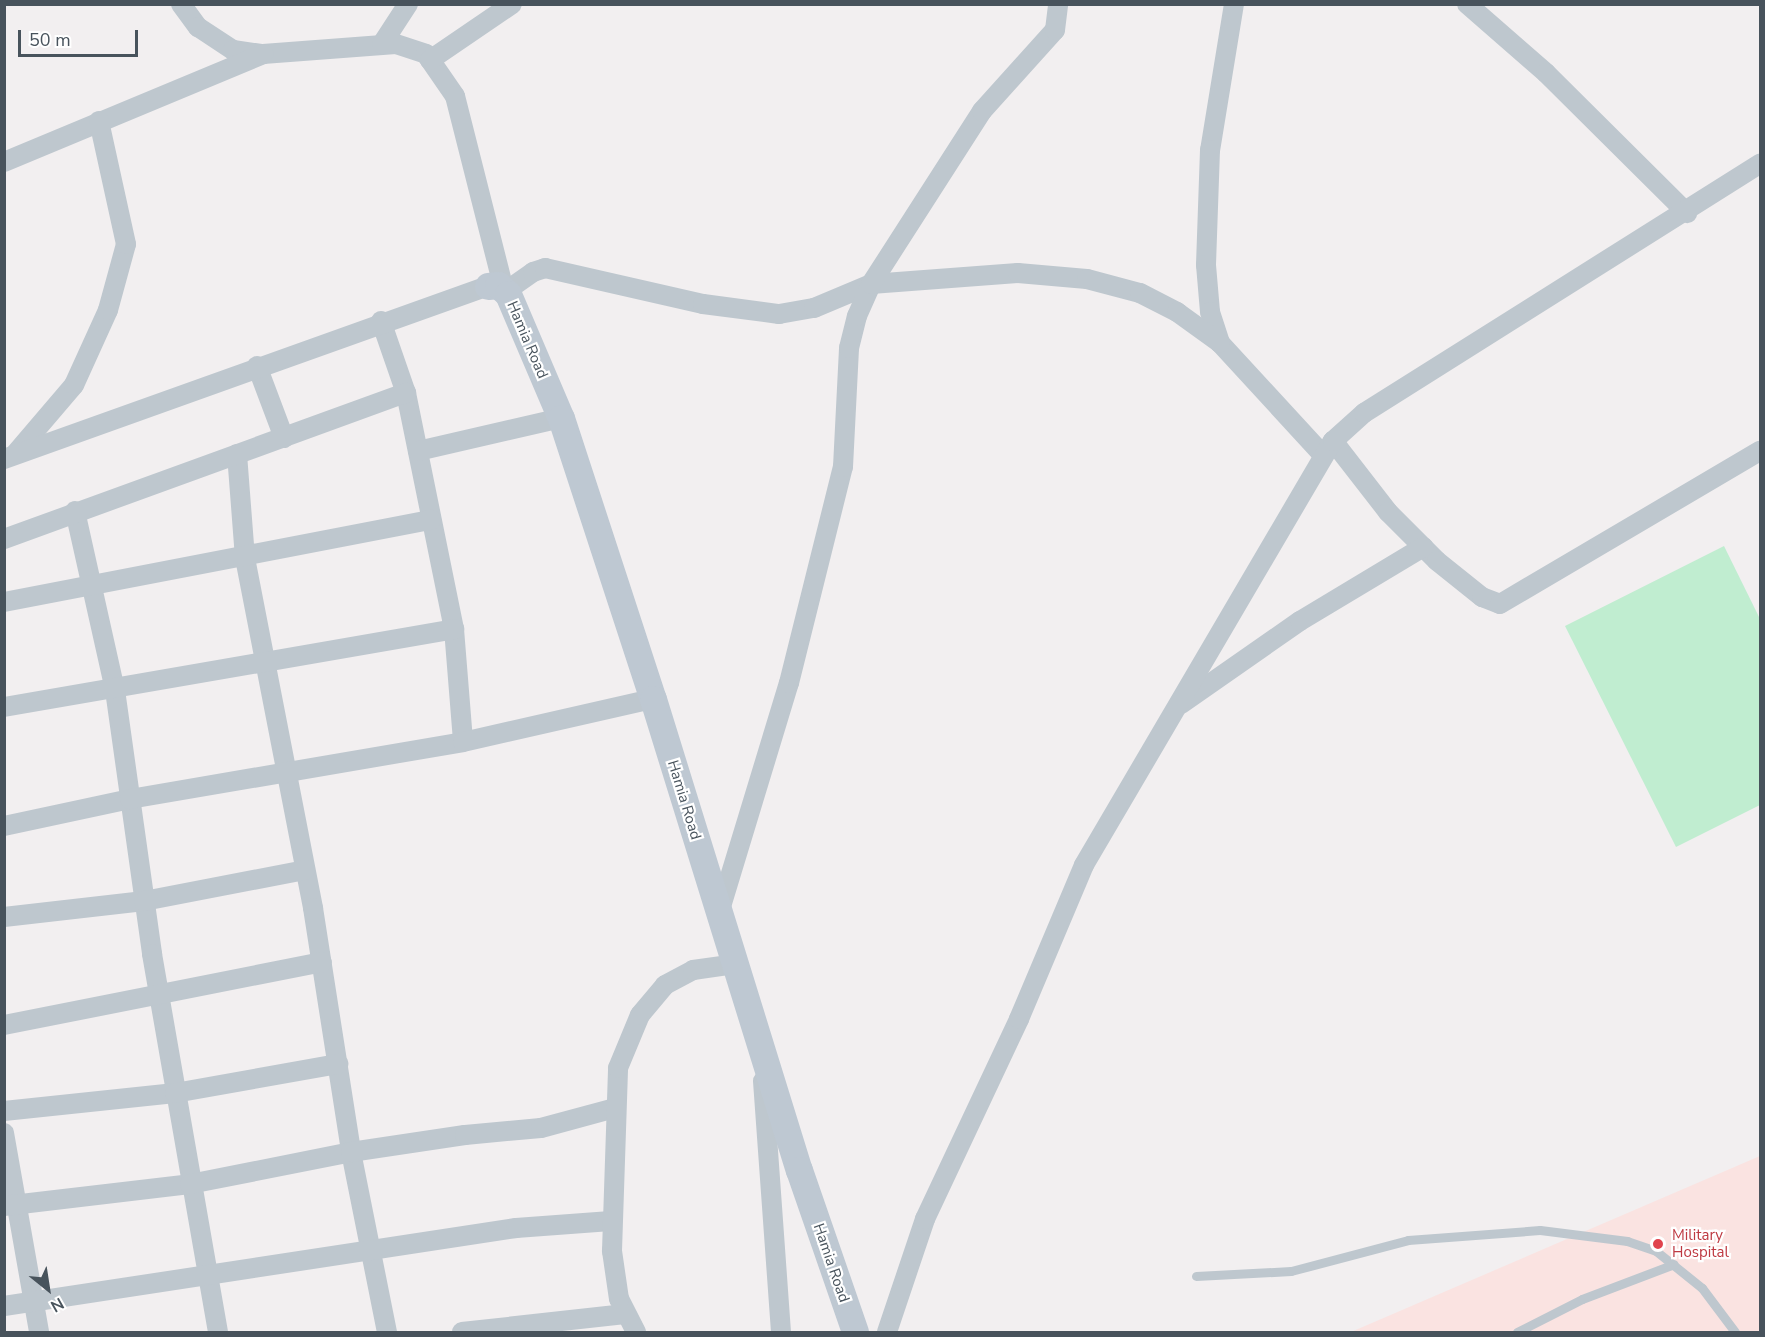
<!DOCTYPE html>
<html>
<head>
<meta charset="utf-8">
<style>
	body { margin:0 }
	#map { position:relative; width:1765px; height:1337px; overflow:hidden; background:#f2eff0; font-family:"Nunito Sans",sans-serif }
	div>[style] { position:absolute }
	.medical>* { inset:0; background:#fae3e1 }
	.green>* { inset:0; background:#c0edd0 }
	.lane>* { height:9px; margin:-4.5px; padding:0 4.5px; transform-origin:4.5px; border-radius:4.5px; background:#bec7ce }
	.street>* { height:20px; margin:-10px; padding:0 10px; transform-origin:10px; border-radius:10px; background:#bec7ce }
	.secondary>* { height:27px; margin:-13.5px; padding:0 13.5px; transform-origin:13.5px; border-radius:13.5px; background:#bec8d2 }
	.dots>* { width:16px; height:16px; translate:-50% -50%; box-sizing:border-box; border:3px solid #fff; border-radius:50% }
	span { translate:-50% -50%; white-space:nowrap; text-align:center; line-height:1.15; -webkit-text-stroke:4.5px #fff; paint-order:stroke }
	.street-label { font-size:15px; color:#48535c }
	.health-label { font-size:15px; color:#be3a42 }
	.left { translate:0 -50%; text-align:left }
	.frame { position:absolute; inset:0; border:6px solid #48535c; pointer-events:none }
	.north { position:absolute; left:18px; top:1259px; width:60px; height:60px; -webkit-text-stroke:4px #fff; paint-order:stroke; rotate:150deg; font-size:16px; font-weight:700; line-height:24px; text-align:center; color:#48535c }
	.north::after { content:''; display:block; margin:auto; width:21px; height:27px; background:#48535c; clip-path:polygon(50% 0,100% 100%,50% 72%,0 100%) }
	.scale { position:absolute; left:18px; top:30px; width:120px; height:27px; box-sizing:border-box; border:3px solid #48535c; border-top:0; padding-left:8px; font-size:18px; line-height:21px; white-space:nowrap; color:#48535c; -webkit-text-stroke:4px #fff; paint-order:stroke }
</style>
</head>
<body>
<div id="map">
	<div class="medical">
		<i style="clip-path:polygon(1760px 1156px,1760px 1332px,1351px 1332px)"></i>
	</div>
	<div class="green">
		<i style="clip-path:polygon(1724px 546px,1760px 619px,1760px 805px,1676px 847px,1565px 626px)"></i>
	</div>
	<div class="lane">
		<i style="left:1196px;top:1276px;width:95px;rotate:-3deg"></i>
		<i style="left:1291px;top:1271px;width:121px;rotate:-14.8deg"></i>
		<i style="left:1408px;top:1240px;width:132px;rotate:-4.3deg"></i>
		<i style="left:1540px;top:1230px;width:88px;rotate:7.2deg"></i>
		<i style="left:1627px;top:1241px;width:31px;rotate:19deg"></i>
		<i style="left:1656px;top:1251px;width:59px;rotate:38.8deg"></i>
		<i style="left:1702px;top:1288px;width:55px;rotate:53.1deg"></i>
		<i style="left:1517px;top:1332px;width:73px;rotate:-26.9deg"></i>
		<i style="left:1582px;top:1299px;width:98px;rotate:-20.8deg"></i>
	</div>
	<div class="street">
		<i style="left:181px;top:4px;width:29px;rotate:54deg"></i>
		<i style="left:198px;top:27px;width:42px;rotate:33.3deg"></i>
		<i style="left:233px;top:50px;width:30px;rotate:8deg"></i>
		<i style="left:263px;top:54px;width:133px;rotate:-4.3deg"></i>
		<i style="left:396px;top:44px;width:32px;rotate:18deg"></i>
		<i style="left:426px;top:54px;width:51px;rotate:55.4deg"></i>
		<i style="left:455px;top:96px;width:199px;rotate:75.8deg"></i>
		<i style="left:1234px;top:4px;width:148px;rotate:99.3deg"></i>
		<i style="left:1210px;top:150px;width:115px;rotate:92deg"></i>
		<i style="left:1206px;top:265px;width:47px;rotate:85.1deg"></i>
		<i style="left:1210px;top:312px;width:33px;rotate:72deg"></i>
		<i style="left:1220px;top:343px;width:152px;rotate:47.4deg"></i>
		<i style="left:1467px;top:4px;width:105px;rotate:41.1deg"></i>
		<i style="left:1546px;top:73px;width:199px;rotate:44.8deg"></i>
		<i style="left:382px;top:44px;width:48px;rotate:-57deg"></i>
		<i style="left:430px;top:60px;width:99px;rotate:-34.3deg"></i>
		<i style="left:4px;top:162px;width:281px;rotate:-22.6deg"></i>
		<i style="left:506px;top:291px;width:33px;rotate:-35deg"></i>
		<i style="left:533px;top:272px;width:13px;rotate:-18deg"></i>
		<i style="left:545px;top:268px;width:162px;rotate:12.8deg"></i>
		<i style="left:703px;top:304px;width:77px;rotate:7.5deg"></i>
		<i style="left:779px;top:314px;width:36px;rotate:-10deg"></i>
		<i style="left:814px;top:308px;width:62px;rotate:-22.8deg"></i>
		<i style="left:871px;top:284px;width:147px;rotate:-4.3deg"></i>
		<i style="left:1018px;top:273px;width:69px;rotate:5deg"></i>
		<i style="left:1087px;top:279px;width:55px;rotate:14.8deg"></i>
		<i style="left:1140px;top:293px;width:42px;rotate:27.2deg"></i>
		<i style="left:1177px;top:312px;width:53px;rotate:35.8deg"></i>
		<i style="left:381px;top:321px;width:76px;rotate:70.9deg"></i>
		<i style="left:406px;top:393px;width:241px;rotate:78.5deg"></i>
		<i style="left:454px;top:629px;width:113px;rotate:85.4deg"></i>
		<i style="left:257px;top:366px;width:77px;rotate:69.4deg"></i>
		<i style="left:1333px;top:441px;width:90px;rotate:52.2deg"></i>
		<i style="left:1388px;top:512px;width:69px;rotate:45deg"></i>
		<i style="left:1437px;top:561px;width:58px;rotate:38.7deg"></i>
		<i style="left:1482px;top:597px;width:19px;rotate:21deg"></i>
		<i style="left:1500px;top:604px;width:302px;rotate:-30.5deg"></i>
		<i style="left:418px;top:451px;width:147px;rotate:-13deg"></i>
		<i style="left:16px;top:453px;width:89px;rotate:-49.5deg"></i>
		<i style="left:74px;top:385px;width:82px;rotate:-65.6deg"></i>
		<i style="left:108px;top:310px;width:68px;rotate:-74.7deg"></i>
		<i style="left:126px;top:244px;width:126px;rotate:-102.4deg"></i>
		<i style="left:237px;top:454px;width:104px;rotate:85.6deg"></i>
		<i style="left:245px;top:558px;width:357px;rotate:79deg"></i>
		<i style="left:313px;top:908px;width:247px;rotate:81.1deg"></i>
		<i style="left:351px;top:1152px;width:184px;rotate:78.7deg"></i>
		<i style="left:4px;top:459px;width:514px;rotate:-19.67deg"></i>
		<i style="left:75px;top:511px;width:183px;rotate:77.4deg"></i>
		<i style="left:115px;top:690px;width:267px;rotate:82deg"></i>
		<i style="left:152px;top:954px;width:384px;rotate:80.1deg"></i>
		<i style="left:4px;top:539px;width:428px;rotate:-20deg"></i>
		<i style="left:4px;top:602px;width:435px;rotate:-10.9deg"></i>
		<i style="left:1181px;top:704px;width:145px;rotate:-34.9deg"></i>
		<i style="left:1300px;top:621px;width:144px;rotate:-31deg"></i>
		<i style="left:4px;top:707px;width:457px;rotate:-9.8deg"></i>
		<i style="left:4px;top:826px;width:129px;rotate:-12.1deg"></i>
		<i style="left:130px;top:799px;width:338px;rotate:-9.7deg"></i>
		<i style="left:463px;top:742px;width:195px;rotate:-12.8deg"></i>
		<i style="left:719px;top:913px;width:240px;rotate:-73.1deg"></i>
		<i style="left:789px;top:683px;width:223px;rotate:-76deg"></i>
		<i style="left:843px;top:467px;width:119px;rotate:-87.1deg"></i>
		<i style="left:849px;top:348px;width:33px;rotate:-76deg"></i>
		<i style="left:857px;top:316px;width:35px;rotate:-66deg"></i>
		<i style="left:871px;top:284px;width:206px;rotate:-57.3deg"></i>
		<i style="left:982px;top:111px;width:109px;rotate:-48deg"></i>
		<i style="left:1055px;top:30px;width:26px;rotate:-83deg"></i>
		<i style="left:4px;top:917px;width:141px;rotate:-6.5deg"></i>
		<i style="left:144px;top:901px;width:164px;rotate:-10.9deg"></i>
		<i style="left:4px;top:1025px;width:324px;rotate:-11.2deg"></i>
		<i style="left:763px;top:1081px;width:252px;rotate:85.9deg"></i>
		<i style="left:4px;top:1111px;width:172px;rotate:-6deg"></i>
		<i style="left:175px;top:1093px;width:166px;rotate:-10.1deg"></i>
		<i style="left:4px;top:1133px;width:202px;rotate:80deg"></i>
		<i style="left:4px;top:1206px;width:187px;rotate:-6.7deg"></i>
		<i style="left:190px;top:1184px;width:164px;rotate:-11.2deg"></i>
		<i style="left:351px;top:1152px;width:115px;rotate:-8.5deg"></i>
		<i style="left:465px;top:1135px;width:76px;rotate:-5.3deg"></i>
		<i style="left:541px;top:1128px;width:77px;rotate:-15.1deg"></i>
		<i style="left:4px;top:1306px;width:518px;rotate:-8.66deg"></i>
		<i style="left:516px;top:1228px;width:95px;rotate:-4.2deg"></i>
		<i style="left:462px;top:1332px;width:164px;rotate:-6.3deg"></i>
		<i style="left:636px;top:1332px;width:37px;rotate:-117deg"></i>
		<i style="left:619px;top:1299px;width:49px;rotate:-98.3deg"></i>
		<i style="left:612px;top:1251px;width:183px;rotate:-88.1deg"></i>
		<i style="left:618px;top:1068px;width:57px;rotate:-67.5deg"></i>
		<i style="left:640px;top:1015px;width:39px;rotate:-50deg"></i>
		<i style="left:665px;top:985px;width:32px;rotate:-28deg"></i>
		<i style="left:693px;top:970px;width:42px;rotate:-8.1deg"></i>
		<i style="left:887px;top:1332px;width:119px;rotate:-71.4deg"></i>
		<i style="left:925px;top:1219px;width:221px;rotate:-64.8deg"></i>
		<i style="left:1019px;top:1019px;width:167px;rotate:-67.1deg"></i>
		<i style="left:1084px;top:865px;width:492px;rotate:-59.6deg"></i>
		<i style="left:1333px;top:441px;width:42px;rotate:-42.1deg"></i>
		<i style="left:1364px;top:413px;width:468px;rotate:-32.2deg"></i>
	</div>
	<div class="secondary">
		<i style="left:488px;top:286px;width:10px;rotate:-6deg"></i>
		<i style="left:498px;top:285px;width:13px;rotate:42deg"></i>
		<i style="left:508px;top:294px;width:135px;rotate:66.9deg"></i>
		<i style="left:561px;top:418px;width:296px;rotate:71.9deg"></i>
		<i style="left:653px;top:699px;width:493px;rotate:72.8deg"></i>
		<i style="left:799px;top:1170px;width:171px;rotate:70.9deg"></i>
	</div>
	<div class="dots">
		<i style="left:1658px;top:1244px;background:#e0444e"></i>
	</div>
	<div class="street-label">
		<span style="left:527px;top:340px;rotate:67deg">Hamia Road</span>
		<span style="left:684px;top:800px;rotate:73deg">Hamia Road</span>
		<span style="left:831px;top:1263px;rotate:71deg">Hamia Road</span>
	</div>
	<div class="health-label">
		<span class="left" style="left:1672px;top:1244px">Military<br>Hospital</span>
	</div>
	<div class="frame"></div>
	<div class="north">N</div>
	<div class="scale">50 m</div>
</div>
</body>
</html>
